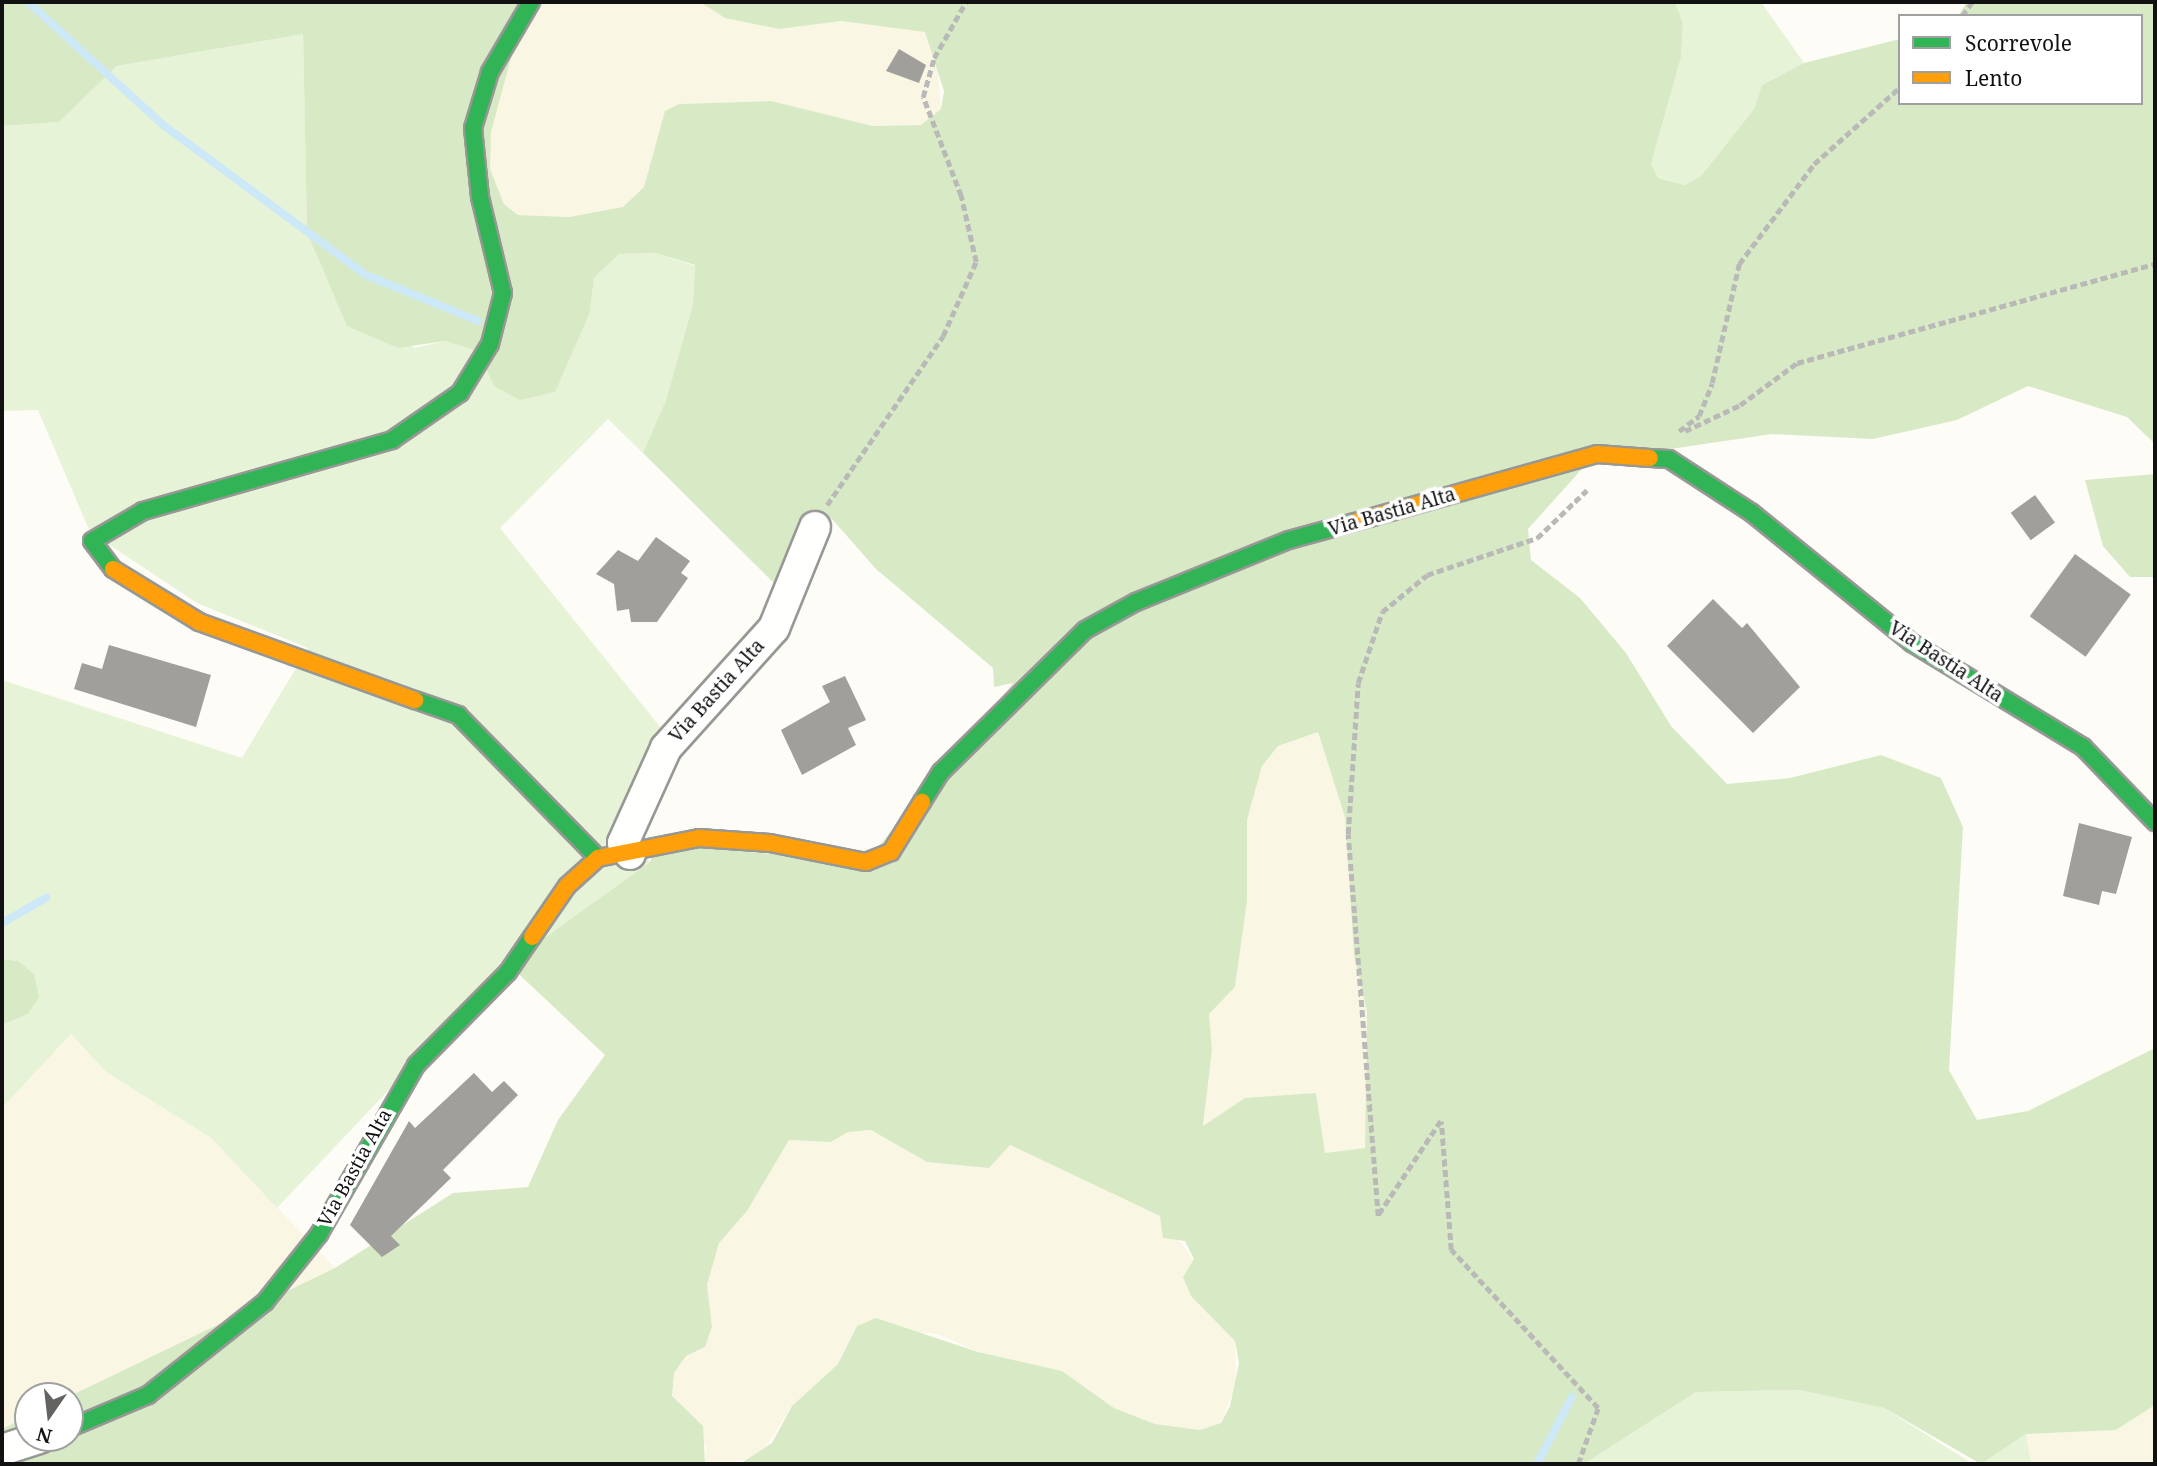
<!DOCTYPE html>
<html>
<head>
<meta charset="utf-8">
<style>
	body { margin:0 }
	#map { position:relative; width:2157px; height:1466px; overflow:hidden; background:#fdfcf7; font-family:"Noto Serif",serif }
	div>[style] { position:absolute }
	.farmland>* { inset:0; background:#f9f7e4 }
	.green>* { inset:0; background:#e7f3d7 }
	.forest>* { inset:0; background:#d8eac5 }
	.stream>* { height:8px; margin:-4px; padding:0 4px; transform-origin:4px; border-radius:4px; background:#cde8f7 }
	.building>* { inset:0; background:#a19f9c; transform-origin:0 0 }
	.path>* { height:4.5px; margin-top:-2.25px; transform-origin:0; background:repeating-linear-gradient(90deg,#b9b9b8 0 7px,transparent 0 10.5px) }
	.roads { filter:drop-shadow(2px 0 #979795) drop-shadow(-2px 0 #979795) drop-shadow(0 2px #979795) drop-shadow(0 -2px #979795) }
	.street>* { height:30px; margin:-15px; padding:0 15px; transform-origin:15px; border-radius:15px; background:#fffffe }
	.fast>* { height:16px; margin:-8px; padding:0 8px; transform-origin:8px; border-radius:8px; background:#30b455 }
	.slow>* { height:16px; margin:-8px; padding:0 8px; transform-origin:8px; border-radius:8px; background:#ff9f0a }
	span { translate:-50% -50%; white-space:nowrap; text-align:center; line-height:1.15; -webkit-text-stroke:7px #fff; paint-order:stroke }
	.street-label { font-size:19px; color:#111 }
	.frame { position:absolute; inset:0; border:4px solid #111; pointer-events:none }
	.legend { position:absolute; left:1898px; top:14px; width:245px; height:91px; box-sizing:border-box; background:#fff; border:2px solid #a0a0a0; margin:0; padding:9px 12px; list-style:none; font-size:21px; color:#111 }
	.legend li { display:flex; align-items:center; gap:14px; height:35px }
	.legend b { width:35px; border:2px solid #a0a0a0 }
	.north { position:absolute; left:14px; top:1382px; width:70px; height:70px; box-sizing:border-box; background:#fff; border:2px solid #a0a0a0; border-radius:50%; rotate:194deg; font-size:19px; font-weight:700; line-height:28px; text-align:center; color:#111 }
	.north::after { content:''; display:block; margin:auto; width:24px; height:32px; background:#646362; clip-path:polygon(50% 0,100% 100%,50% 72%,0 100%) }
</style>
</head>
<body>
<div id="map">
	<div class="farmland">
		<i style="clip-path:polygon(526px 2px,700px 2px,779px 29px,842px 21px,904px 25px,925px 32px,936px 51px,941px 109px,921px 125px,873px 126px,771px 101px,679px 104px,666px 111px,644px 187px,623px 207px,569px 217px,519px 215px,504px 204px,490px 169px,490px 132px)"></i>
		<i style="clip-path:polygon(1318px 732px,1345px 817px,1354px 955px,1367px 1012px,1365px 1149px,1325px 1153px,1316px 1093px,1203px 1127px,1212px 1050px,1208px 1013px,1235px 987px,1247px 901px,1247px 820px,1262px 766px,1278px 746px)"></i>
		<i style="clip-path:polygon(71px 1034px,106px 1072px,211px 1138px,335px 1268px,70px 1396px,28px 1396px,28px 1416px,2px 1429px,2px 1108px)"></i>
		<i style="clip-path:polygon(871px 1130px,927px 1162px,989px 1168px,1010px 1145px,1160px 1216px,1194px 1260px,1191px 1295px,1235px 1341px,1236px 1384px,1221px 1423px,1200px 1430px,1155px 1424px,1114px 1408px,1062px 1371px,978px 1352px,938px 1334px,857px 1326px,838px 1364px,792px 1406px,758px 1459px,705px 1464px,706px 1445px,672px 1396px,674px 1373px,686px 1356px,705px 1347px,707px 1285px,719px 1243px,747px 1211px,789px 1140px,831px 1142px,848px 1132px)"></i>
		<i style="clip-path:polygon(2155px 1405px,2155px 1464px,2031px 1464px,2026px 1434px,2116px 1430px)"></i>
	</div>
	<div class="green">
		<i style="clip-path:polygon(1675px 2px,1761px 2px,1804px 63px,1762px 85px,1754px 109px,1701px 176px,1684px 185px,1658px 178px,1651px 164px,1681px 57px,1683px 23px)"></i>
		<i style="clip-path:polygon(303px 34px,307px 232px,414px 348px,445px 341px,477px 351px,590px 312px,594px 278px,619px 254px,656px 253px,695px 266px,693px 304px,666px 400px,643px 453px,608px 419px,500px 528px,665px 733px,623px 831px,650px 862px,508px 964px,277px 1208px,211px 1138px,106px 1072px,71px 1034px,2px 1108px,2px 1025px,28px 1014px,18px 961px,2px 959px,2px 680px,242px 758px,308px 648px,197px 603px,90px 532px,38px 410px,2px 411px,2px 126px,59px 122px,117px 66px)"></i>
		<i style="clip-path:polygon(1799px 1390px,1884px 1408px,1973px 1464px,1584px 1464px,1696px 1392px)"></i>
		<i style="clip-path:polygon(2026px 1434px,2031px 1464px,1981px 1464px)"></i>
	</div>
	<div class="forest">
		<i style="clip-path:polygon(evenodd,2px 2px,526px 2px,491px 132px,490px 169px,504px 204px,518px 215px,569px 217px,623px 207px,644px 187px,665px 111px,679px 104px,771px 101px,873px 126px,921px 125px,941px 109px,944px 91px,925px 32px,842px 21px,779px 29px,725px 18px,700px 2px,1675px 2px,1683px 23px,1681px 57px,1651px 164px,1658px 178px,1684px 185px,1701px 176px,1754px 109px,1762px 85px,1804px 63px,1900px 39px,1900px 103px,2141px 103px,2141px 16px,1958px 16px,1967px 2px,2155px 2px,2155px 444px,2127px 417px,2028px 386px,1957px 420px,1873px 439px,1772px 434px,1589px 461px,1528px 529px,1531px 560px,1580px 598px,1626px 653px,1671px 726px,1727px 784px,1790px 778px,1881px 755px,1941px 778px,1963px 827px,1949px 1070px,1977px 1120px,2028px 1111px,2155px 1048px,2155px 1405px,2116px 1430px,2026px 1434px,1981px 1464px,1884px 1408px,1799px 1390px,1696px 1392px,1584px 1464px,740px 1464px,772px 1443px,792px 1406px,838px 1364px,857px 1326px,876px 1318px,978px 1352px,1062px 1371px,1114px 1408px,1155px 1424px,1200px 1430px,1221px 1423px,1230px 1406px,1239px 1363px,1235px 1341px,1191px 1296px,1183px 1277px,1194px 1259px,1185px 1241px,1163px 1238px,1160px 1216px,1010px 1145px,989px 1168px,927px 1162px,871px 1130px,848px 1132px,831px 1142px,789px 1140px,747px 1211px,719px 1243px,707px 1285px,712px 1327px,705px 1347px,686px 1356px,674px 1373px,672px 1396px,703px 1426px,705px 1464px,2px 1464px,2px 1429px,28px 1416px,28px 1438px,70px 1438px,70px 1396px,335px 1268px,453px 1193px,528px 1187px,558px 1120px,605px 1055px,508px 964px,650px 862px,657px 844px,866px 862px,1013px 683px,994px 687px,993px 668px,876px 569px,825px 511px,783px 592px,643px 453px,666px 400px,693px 304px,695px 265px,656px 253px,619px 254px,594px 278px,590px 312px,555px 392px,520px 400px,495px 387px,477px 351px,445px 341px,398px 348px,347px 326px,307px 232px,303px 34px,117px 66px,59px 122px,2px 126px,2px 2px,1318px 732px,1345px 817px,1354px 955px,1367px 1012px,1365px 1148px,1325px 1153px,1316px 1093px,1245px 1098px,1203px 1126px,1212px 1050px,1209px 1014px,1235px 987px,1247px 901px,1247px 820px,1262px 766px,1278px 746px,1318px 732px)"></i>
		<i style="clip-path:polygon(2155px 474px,2155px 577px,2130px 577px,2103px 546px,2085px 480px)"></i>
		<i style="clip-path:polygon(2px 959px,18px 961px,34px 974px,39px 997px,28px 1014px,2px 1025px)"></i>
	</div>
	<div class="stream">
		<i style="left:28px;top:2px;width:183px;rotate:42.3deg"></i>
		<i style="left:163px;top:125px;width:252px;rotate:36.5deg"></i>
		<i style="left:366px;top:275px;width:121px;rotate:22.3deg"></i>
		<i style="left:2px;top:923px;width:51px;rotate:-29.6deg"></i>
		<i style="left:1537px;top:1464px;width:76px;rotate:-62.4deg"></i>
	</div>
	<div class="building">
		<i style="clip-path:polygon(899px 49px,926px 65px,919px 83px,886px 71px)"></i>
		<i style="left:2035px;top:495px;width:34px;height:30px;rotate:54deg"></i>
		<i style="clip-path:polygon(656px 537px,690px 561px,681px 573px,688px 578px,657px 622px,631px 622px,629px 609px,617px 611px,614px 584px,596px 574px,618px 550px,638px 561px)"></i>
		<i style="left:2075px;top:554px;width:69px;height:77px;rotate:36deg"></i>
		<i style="clip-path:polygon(1713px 599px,1742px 628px,1747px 623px,1800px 687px,1753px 733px,1667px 646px)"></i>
		<i style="clip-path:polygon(109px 645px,211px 675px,196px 727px,74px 689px,82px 663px,102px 669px)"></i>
		<i style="clip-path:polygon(845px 676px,866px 720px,848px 728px,856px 745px,802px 775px,781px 730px,830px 702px,822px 686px)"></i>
		<i style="clip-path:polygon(2079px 823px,2132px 837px,2116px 894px,2102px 891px,2099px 905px,2063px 896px)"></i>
		<i style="clip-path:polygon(474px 1073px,492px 1092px,504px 1081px,518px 1095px,443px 1170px,451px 1178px,391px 1236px,400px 1245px,382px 1257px,350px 1225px,409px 1121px,415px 1128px)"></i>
	</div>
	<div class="path">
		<i style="left:1962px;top:16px;width:17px;rotate:-54deg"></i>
		<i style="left:1679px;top:431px;width:25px;rotate:-37deg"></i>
		<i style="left:1699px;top:416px;width:35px;rotate:-68deg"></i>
		<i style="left:1712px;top:383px;width:122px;rotate:-77.2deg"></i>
		<i style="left:1739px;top:264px;width:125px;rotate:-53.1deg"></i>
		<i style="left:1814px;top:164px;width:115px;rotate:-41.8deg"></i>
		<i style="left:1685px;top:431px;width:61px;rotate:-25.3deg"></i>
		<i style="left:1740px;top:405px;width:71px;rotate:-36.4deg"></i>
		<i style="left:1797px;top:363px;width:371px;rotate:-15.5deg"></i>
		<i style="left:827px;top:505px;width:205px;rotate:-55.5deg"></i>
		<i style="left:943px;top:336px;width:81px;rotate:-66deg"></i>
		<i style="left:976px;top:262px;width:68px;rotate:-102.8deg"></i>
		<i style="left:961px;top:196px;width:106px;rotate:-111deg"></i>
		<i style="left:923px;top:97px;width:41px;rotate:-74.2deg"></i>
		<i style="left:934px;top:58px;width:64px;rotate:-60.3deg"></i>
		<i style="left:1578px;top:1464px;width:59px;rotate:-70.3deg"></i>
		<i style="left:1598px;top:1408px;width:216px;rotate:-132.9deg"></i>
		<i style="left:1451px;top:1250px;width:129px;rotate:-94.4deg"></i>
		<i style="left:1441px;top:1121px;width:114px;rotate:123.6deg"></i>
		<i style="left:1378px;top:1216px;width:383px;rotate:-94.5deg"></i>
		<i style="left:1348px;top:834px;width:151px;rotate:-86.2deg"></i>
		<i style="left:1358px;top:683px;width:75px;rotate:-71.3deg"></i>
		<i style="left:1382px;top:612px;width:58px;rotate:-39.4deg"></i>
		<i style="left:1427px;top:575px;width:116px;rotate:-18.6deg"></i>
		<i style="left:1537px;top:538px;width:69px;rotate:-43.8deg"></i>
	</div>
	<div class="roads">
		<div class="street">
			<i style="left:630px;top:854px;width:13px;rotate:-122deg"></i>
			<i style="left:623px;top:843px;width:104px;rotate:-65.6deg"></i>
			<i style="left:666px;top:748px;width:161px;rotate:-48deg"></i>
			<i style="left:774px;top:628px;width:109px;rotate:-67.9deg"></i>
			<i style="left:2px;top:1450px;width:40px;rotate:-18deg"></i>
		</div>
		<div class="fast">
			<i style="left:1650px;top:458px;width:19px;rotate:3deg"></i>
			<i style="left:1669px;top:459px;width:99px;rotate:33deg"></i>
			<i style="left:1752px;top:513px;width:206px;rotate:39.1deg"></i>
			<i style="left:1912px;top:643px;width:200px;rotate:31.3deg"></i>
			<i style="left:2083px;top:747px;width:104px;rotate:46.2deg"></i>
			<i style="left:113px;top:569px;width:35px;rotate:-127deg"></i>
			<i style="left:92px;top:541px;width:59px;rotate:-30.5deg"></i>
			<i style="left:143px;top:511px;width:259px;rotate:-15.9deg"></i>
			<i style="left:392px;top:440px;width:83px;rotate:-34.7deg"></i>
			<i style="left:460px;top:393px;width:57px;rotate:-58.5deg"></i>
			<i style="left:490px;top:344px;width:53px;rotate:-75.7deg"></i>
			<i style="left:503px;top:293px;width:99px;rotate:-103.5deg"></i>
			<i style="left:480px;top:197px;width:69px;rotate:-95.8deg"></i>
			<i style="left:473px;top:128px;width:59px;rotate:-73.1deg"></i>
			<i style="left:490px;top:72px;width:81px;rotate:-59.6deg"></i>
			<i style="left:415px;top:700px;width:46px;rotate:19.2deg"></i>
			<i style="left:458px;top:715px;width:200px;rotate:45.6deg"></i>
			<i style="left:922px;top:802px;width:36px;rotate:-58deg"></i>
			<i style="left:941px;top:772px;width:202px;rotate:-44.6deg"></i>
			<i style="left:1085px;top:630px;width:58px;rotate:-28.8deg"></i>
			<i style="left:1136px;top:602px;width:165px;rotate:-22.1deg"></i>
			<i style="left:1289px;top:540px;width:68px;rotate:-15.3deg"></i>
			<i style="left:70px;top:1428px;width:85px;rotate:-22.9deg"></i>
			<i style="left:148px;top:1395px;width:149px;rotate:-38.5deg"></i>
			<i style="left:265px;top:1302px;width:87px;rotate:-51.5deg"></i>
			<i style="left:319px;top:1234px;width:195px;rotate:-60.1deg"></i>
			<i style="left:416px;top:1065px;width:131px;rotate:-45.3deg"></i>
			<i style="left:508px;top:972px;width:42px;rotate:-55.6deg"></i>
		</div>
		<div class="slow">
			<i style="left:1355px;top:522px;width:251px;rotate:-15.7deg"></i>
			<i style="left:1597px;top:454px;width:53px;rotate:4.3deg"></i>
			<i style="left:113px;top:569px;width:101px;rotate:31.6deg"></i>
			<i style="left:199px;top:622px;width:230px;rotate:19.9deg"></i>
			<i style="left:532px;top:937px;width:62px;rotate:-55.5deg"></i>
			<i style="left:567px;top:886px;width:42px;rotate:-42.1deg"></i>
			<i style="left:598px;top:858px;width:103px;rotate:-11.2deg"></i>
			<i style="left:699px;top:838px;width:71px;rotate:4deg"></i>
			<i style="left:770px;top:843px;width:98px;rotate:11.2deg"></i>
			<i style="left:866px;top:862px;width:27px;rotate:-22deg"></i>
			<i style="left:891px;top:852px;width:59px;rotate:-58.2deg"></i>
		</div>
	</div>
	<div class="street-label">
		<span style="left:1392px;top:512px;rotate:-16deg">Via Bastia Alta</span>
		<span style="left:1946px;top:662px;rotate:33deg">Via Bastia Alta</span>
		<span style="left:717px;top:691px;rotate:-48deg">Via Bastia Alta</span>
		<span style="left:355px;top:1168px;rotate:-61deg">Via Bastia Alta</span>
	</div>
	<div class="frame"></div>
	<ul class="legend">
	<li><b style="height:9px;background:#30b455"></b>Scorrevole</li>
	<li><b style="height:9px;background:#ff9f0a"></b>Lento</li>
	</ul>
	<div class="north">N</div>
</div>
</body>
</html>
